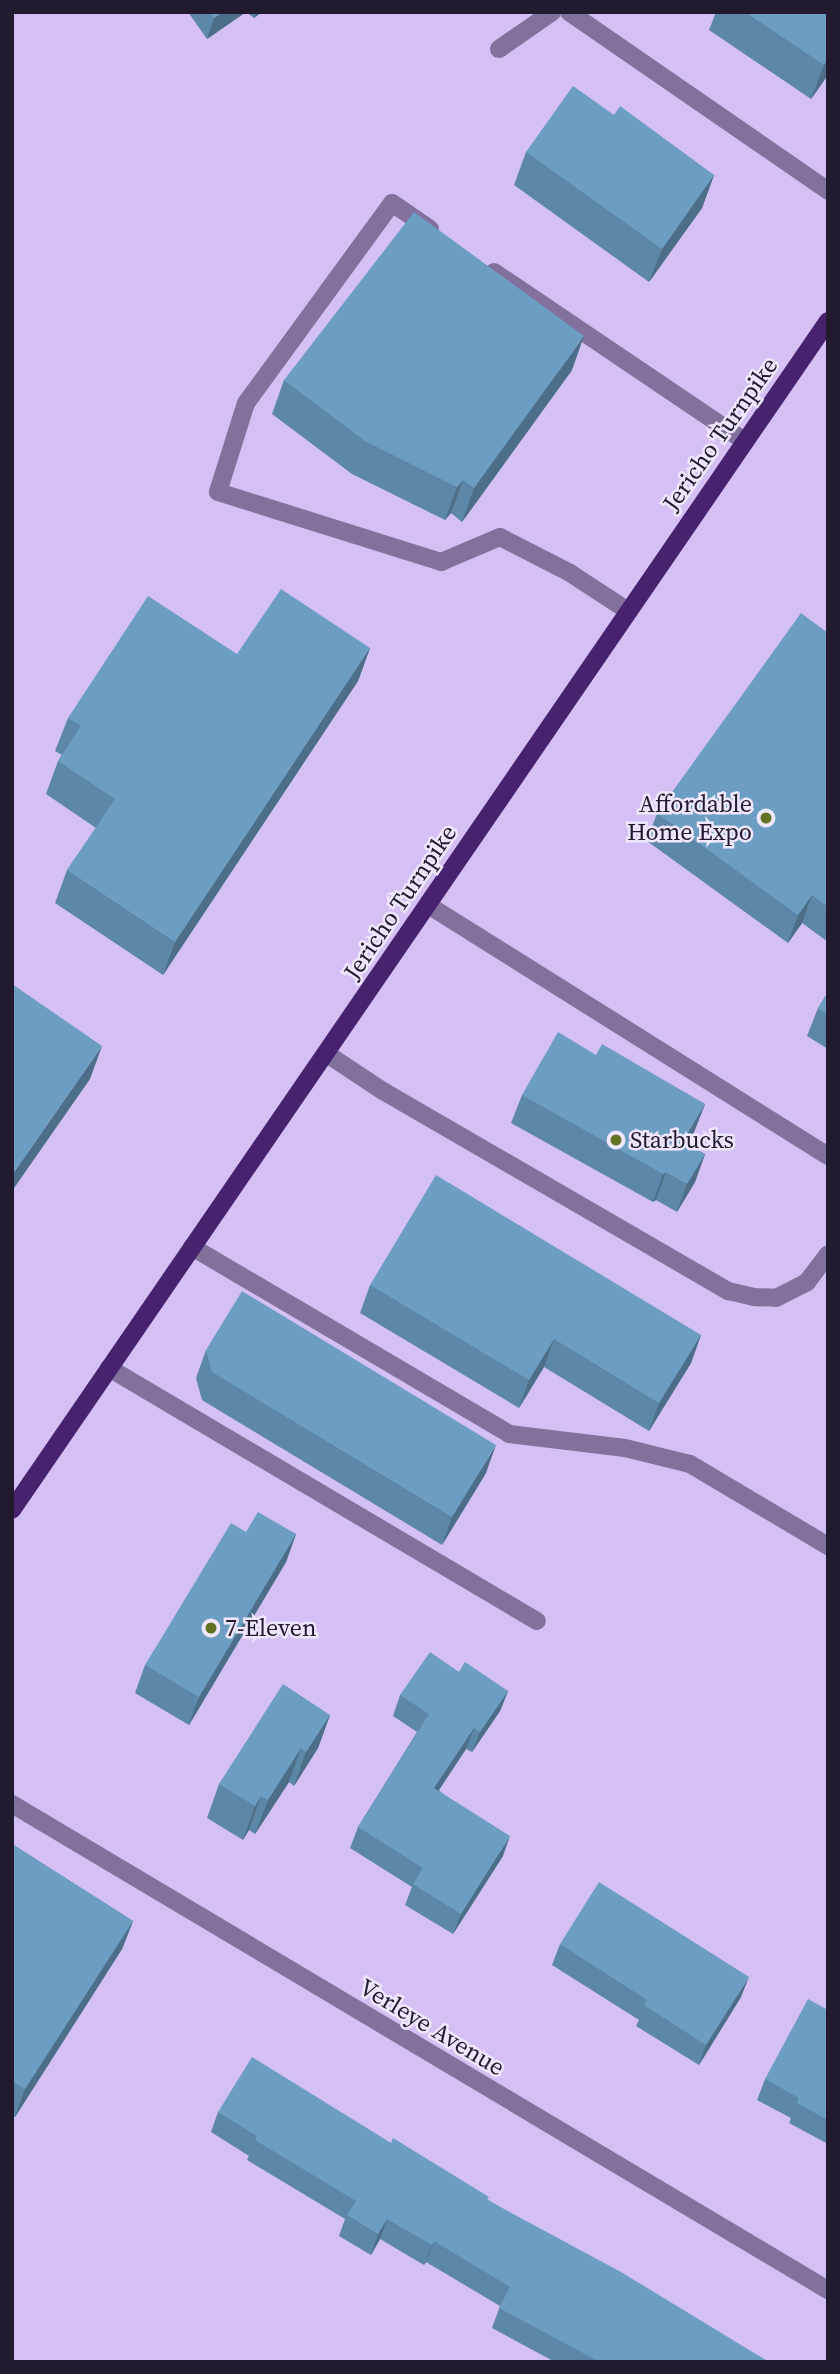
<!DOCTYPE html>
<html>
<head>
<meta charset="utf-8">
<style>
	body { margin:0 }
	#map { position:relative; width:840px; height:2374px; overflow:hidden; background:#d4c0f5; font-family:"Source Serif 4",serif }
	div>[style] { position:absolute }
	.minor>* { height:18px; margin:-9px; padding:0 9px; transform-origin:9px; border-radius:9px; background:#81719c }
	.major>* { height:18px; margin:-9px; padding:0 9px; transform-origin:9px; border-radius:9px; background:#47226f }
	.wall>* { inset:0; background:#5d87a8 }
	.shaded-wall>* { inset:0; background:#4c6e88 }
	.building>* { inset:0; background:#6c9dc3 }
	.dots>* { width:19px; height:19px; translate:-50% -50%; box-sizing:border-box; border:4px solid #efe7fd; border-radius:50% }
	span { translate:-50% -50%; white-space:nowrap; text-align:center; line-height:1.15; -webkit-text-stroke:5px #efe7fd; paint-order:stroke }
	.street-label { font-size:24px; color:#221a2e }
	.poi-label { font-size:24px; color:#221a2e }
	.right { translate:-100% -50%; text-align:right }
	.left { translate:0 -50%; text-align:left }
	.frame { position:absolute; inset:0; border:14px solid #221a2e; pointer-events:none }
</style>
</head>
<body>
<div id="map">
	<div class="minor">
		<i style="left:569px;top:12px;width:315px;rotate:34.6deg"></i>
		<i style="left:499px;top:49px;width:65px;rotate:-34.9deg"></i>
		<i style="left:430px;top:229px;width:46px;rotate:-145.6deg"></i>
		<i style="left:392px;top:203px;width:248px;rotate:126.1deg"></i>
		<i style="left:246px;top:403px;width:93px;rotate:107.5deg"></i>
		<i style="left:218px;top:492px;width:234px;rotate:17.4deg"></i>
		<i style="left:441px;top:562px;width:64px;rotate:-23deg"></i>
		<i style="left:500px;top:537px;width:79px;rotate:27.2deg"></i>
		<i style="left:570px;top:573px;width:69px;rotate:33.2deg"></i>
		<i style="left:494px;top:272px;width:303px;rotate:34deg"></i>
		<i style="left:428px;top:905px;width:472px;rotate:32.1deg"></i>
		<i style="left:327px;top:1054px;width:67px;rotate:33.5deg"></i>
		<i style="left:383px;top:1091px;width:399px;rotate:30.1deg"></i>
		<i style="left:728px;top:1291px;width:26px;rotate:13deg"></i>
		<i style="left:753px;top:1297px;width:23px;rotate:2deg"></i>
		<i style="left:776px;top:1298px;width:35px;rotate:-27deg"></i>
		<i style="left:807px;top:1282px;width:35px;rotate:-53deg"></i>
		<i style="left:192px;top:1247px;width:368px;rotate:30.5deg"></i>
		<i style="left:509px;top:1434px;width:117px;rotate:6.9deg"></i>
		<i style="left:625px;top:1448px;width:67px;rotate:13.8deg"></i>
		<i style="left:690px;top:1464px;width:161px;rotate:30.7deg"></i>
		<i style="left:109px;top:1368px;width:497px;rotate:30.6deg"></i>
		<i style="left:12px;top:1804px;width:950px;rotate:30.78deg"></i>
	</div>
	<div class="major">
		<i style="left:12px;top:1510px;width:1442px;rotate:-55.54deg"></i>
	</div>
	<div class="wall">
		<i style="clip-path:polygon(188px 12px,246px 12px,207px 39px)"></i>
		<i style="clip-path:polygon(246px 12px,262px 12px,254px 18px)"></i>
		<i style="clip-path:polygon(716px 12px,828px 12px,828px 75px,811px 99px,709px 30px)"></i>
		<i style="clip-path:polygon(614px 115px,714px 175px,702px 208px,649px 282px,514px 185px,526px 152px)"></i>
		<i style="clip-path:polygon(572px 370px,462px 522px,451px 513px,445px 520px,352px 474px,272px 414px,284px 380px)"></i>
		<i style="clip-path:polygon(828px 633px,828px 942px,802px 923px,788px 943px,647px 841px,657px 813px)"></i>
		<i style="clip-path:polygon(370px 648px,358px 681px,163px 975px,55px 903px,67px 870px,96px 828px,46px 794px,58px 761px,62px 755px,55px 751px,68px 718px,237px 654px)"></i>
		<i style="clip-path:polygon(828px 992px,828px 1049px,807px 1036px,818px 1008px)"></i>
		<i style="clip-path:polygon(596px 1055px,705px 1104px,694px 1132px,687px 1144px,705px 1154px,695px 1182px,677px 1212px,656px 1200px,653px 1202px,511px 1123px,522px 1095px)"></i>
		<i style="clip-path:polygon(370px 1285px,701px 1335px,691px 1363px,649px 1431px,544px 1367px,519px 1408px,360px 1313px)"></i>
		<i style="clip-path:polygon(206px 1350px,486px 1473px,442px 1545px,202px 1400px,196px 1378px)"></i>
		<i style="clip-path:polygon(246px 1532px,296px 1534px,286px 1562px,189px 1725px,135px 1693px,145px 1665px)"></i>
		<i style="clip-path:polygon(459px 1672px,508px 1691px,500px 1711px,472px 1752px,466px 1749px,439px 1790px,503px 1856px,453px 1934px,405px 1905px,412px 1887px,350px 1848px,358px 1827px,417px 1732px,393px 1716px,400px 1695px)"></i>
		<i style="clip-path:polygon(330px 1715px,318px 1748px,294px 1786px,289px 1782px,255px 1834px,249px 1830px,243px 1840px,207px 1818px,219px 1784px)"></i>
		<i style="clip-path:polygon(12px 1844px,133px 1921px,122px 1949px,15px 2117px,12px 2115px)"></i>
		<i style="clip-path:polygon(560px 1944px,741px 1997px,699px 2065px,636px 2026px,639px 2020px,552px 1965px)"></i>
		<i style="clip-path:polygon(828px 2010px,828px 2144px,789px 2123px,791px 2118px,757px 2100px,765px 2079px)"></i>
		<i style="clip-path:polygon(218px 2112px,391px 2143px,488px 2200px,769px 2362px,555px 2362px,492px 2328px,500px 2306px,426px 2262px,424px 2265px,380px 2239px,371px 2255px,339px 2236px,345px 2219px,247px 2160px,249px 2156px,211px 2132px)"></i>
	</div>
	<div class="shaded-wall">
		<i style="clip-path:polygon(223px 12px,246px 12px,207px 39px,214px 18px)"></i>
		<i style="clip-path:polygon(256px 12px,262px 12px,254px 18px)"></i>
		<i style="clip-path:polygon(828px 59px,828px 75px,811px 99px,824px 65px)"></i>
		<i style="clip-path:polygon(714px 175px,702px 208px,649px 282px,662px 249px)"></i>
		<i style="clip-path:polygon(584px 336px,572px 370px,462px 522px,474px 488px)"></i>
		<i style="clip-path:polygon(463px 480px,451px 513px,445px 520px,457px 487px)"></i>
		<i style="clip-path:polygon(370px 648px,358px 681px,163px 975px,175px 942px)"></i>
		<i style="clip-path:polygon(812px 895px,802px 923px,788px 943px,798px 915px)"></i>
		<i style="clip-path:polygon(102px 1046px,90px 1079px,12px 1191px,12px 1175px)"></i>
		<i style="clip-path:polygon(705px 1104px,694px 1132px,672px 1169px,683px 1141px)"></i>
		<i style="clip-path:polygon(705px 1154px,695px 1182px,677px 1212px,687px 1184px)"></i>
		<i style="clip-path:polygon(666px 1172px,656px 1200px,653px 1202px,663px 1174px)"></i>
		<i style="clip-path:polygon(701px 1335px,691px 1363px,649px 1431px,659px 1403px)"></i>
		<i style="clip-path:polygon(554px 1339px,544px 1367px,519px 1408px,529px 1380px)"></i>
		<i style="clip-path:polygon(496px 1445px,486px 1473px,442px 1545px,452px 1517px)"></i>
		<i style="clip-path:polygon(296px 1534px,286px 1562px,189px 1725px,199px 1697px)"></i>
		<i style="clip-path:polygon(508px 1691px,500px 1711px,472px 1752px,480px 1732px)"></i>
		<i style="clip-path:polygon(330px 1715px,318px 1748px,294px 1786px,306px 1752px)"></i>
		<i style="clip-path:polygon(474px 1728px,466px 1749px,427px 1808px,434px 1788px)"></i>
		<i style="clip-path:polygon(301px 1748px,289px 1782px,255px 1834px,268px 1800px)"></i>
		<i style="clip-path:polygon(261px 1796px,249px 1830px,243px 1840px,255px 1806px)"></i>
		<i style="clip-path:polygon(510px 1836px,503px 1856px,453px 1934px,461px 1914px)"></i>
		<i style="clip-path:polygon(133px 1921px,122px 1949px,15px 2117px,25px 2089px)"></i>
		<i style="clip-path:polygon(749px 1977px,741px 1997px,699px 2065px,706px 2045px)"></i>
		<i style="clip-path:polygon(387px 2219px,380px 2239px,371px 2255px,378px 2234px)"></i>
		<i style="clip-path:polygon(434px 2241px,426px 2262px,424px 2265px,432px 2245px)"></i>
	</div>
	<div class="building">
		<i style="clip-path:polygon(210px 12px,223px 12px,214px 18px)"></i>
		<i style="clip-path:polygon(745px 12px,828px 12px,828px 59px,824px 65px)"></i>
		<i style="clip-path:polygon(573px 86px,614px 115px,620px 106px,714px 175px,662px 249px,526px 152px)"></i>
		<i style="clip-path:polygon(414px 212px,584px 336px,474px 488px,463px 480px,457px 487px,365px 441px,284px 380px)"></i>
		<i style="clip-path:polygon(281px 589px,370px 648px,175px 942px,67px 870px,115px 799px,58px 761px,81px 726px,68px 718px,148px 596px,237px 654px)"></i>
		<i style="clip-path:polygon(801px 613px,828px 633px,828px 907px,812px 895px,798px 915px,657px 813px)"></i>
		<i style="clip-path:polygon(12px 984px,102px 1046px,12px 1175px)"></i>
		<i style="clip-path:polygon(828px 992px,828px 1015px,818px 1008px)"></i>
		<i style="clip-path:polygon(558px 1032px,596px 1055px,602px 1044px,705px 1104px,683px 1141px,705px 1154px,687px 1184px,666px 1172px,663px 1174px,522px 1095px)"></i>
		<i style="clip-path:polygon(436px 1175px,701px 1335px,659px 1403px,554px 1339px,529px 1380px,370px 1285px)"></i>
		<i style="clip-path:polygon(242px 1291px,496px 1445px,452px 1517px,212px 1372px,206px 1350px)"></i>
		<i style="clip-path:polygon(258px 1512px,296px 1534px,199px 1697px,145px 1665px,231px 1523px,246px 1532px)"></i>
		<i style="clip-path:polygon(430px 1652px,459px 1672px,465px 1662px,508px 1691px,480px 1732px,474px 1728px,434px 1788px,510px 1836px,461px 1914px,413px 1884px,423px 1868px,358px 1827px,429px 1714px,400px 1695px)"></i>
		<i style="clip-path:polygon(283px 1684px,330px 1715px,306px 1752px,301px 1748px,268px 1800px,261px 1796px,255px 1806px,219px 1784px)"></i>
		<i style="clip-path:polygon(12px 1844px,133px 1921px,25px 2089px,12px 2081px)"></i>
		<i style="clip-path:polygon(599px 1882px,749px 1977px,706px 2045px,644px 2005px,647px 2000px,560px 1944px)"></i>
		<i style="clip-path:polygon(808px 1999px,828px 2010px,828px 2120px,797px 2103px,799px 2098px,765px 2079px)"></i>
		<i style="clip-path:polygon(252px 2057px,391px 2143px,393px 2138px,489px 2197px,487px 2200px,621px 2272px,769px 2362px,600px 2362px,499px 2308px,510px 2287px,434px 2241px,432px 2245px,387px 2219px,378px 2234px,347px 2215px,356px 2201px,255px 2140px,257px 2136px,218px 2112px)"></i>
	</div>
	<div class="dots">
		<i style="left:766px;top:818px;background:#5f7322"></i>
		<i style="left:616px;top:1140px;background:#5f7322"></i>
		<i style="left:211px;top:1628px;background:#5f7322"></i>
	</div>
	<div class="street-label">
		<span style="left:720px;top:434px;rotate:-55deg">Jericho Turnpike</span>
		<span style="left:400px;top:902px;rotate:-56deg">Jericho Turnpike</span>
		<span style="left:432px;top:2027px;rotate:31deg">Verleye Avenue</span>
	</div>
	<div class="poi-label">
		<span class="right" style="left:752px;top:818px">Affordable<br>Home Expo</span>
		<span class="left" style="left:630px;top:1140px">Starbucks</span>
		<span class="left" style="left:225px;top:1628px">7-Eleven</span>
	</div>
	<div class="frame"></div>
</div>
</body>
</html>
